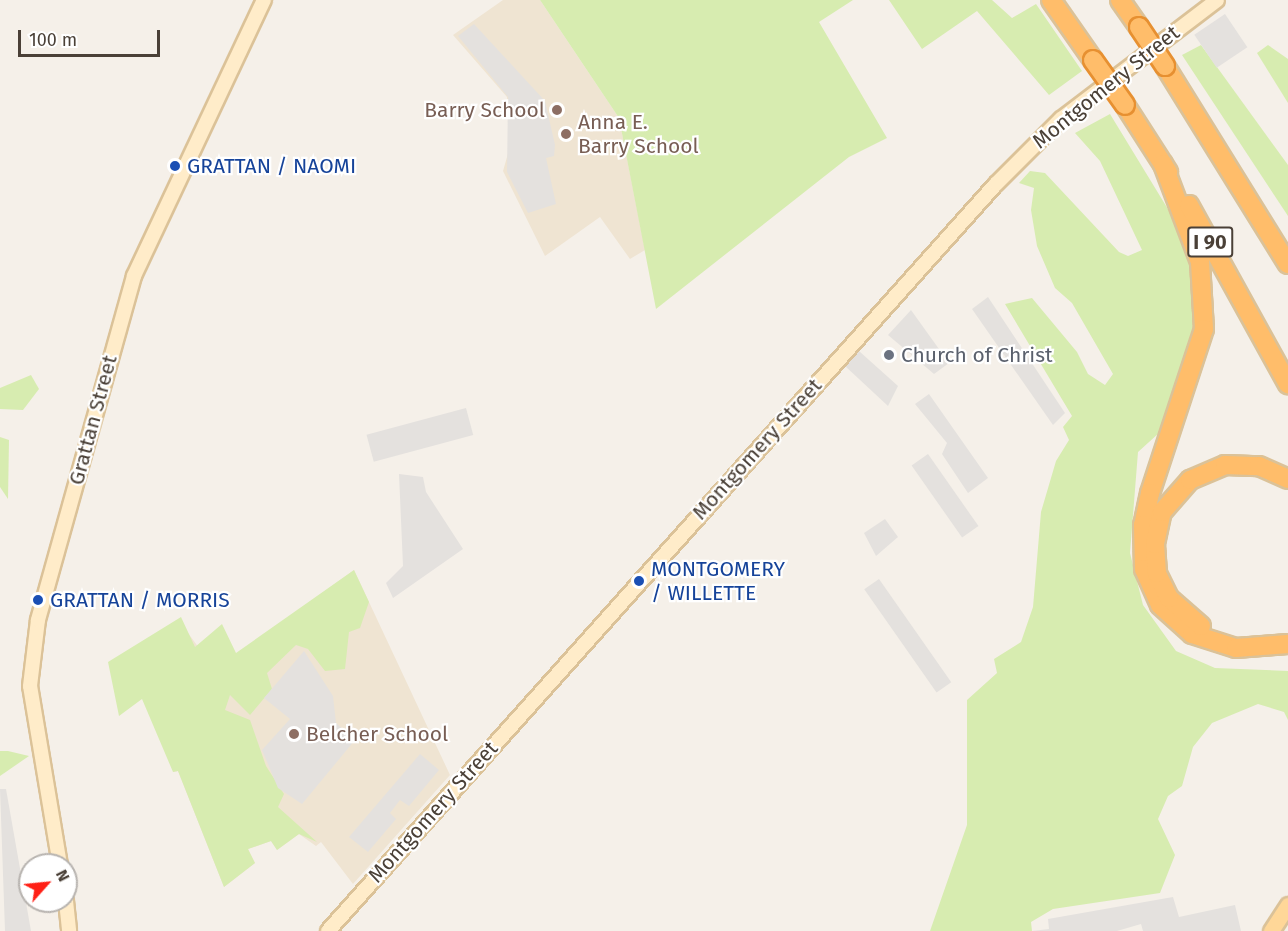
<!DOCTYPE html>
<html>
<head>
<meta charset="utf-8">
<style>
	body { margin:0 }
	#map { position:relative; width:1288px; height:931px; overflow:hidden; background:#f5f0e9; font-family:"Fira Sans",sans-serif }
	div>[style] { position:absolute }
	.education>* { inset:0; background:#efe4d2 }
	.green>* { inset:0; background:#d7ecb0 }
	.parking>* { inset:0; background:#e4e1de; transform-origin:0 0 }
	.roads { filter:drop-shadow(2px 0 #dbc298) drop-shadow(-2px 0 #dbc298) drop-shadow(0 2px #dbc298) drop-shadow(0 -2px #dbc298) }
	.secondary>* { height:14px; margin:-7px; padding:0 7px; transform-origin:7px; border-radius:7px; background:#ffecc9 }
	.primary>* { height:15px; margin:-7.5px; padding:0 7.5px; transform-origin:7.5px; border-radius:7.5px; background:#ffd798 }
	.highway>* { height:18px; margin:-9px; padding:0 9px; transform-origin:9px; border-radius:9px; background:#ffbd6a }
	.bridges { filter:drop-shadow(2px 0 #e79031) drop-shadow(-2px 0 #e79031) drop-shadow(0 2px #e79031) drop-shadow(0 -2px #e79031) }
	.highway-bridge>* { height:18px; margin:-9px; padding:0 9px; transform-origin:9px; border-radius:9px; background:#ffbd6a }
	.dots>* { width:16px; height:16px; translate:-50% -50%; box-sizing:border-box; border:3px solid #fff; border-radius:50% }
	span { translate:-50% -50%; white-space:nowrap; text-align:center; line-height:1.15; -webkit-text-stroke:4.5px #fff; paint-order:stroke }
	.shield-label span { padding:2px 4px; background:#fff; border:2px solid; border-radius:4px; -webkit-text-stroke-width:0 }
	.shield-label { font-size:20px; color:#4a4037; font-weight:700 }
	.street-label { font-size:21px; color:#4a4037 }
	.education-label { font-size:21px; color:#785e54 }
	.right { translate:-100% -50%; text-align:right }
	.left { translate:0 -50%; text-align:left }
	.transit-label { font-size:21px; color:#164399 }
	.worship-label { font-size:21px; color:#5b616d }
	.north { position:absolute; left:18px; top:853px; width:60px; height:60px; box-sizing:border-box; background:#fff; border:2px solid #b7b3af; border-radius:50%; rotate:63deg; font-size:16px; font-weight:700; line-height:24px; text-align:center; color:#4a4037 }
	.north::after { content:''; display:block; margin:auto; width:21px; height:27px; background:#ff2016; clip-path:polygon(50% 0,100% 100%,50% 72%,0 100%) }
	.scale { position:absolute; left:18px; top:30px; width:142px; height:27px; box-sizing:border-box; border:3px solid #4a4037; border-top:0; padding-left:8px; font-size:18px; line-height:21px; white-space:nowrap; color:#4a4037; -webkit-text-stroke:4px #fff; paint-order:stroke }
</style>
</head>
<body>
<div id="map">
	<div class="education">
		<i style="clip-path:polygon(503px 0,540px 0,619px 118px,645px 250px,630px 259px,600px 217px,545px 256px,503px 171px,509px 150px,507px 97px,453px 35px)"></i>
		<i style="clip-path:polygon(354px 570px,450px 775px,353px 884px,321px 842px,316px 846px,299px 834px,277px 850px,271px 841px,248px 849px,255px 863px,224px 887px,178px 771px,173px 772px,180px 622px,215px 670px)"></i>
	</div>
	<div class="green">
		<i style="clip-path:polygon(540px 0,853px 0,819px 22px,887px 138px,849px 157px,656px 309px,619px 118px)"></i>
		<i style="clip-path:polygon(889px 0,992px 0,1012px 18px,1036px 4px,1082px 71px,1049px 95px,977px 11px,922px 49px)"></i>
		<i style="clip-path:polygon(1201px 45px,1288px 165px,1288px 216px,1182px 55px)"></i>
		<i style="clip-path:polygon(1268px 45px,1288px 59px,1288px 103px,1257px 53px)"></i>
		<i style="clip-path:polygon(1110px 114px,1174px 219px,1191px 257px,1196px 301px,1192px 344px,1176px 392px,1159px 433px,1138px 452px,1130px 553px,1143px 605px,1176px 651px,1215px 668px,1288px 671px,1288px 720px,1284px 712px,1258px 704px,1212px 723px,1193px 747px,1182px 786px,1168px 796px,1158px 819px,1175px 855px,1160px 893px,1053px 909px,1031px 922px,1032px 931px,930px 931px,967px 825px,967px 700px,997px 673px,994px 659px,1021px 642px,1033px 607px,1041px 512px,1056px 461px,1069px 440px,1063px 427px,1072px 416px,1005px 304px,1032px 298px,1077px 352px,1088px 374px,1105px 385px,1113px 374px,1072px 303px,1055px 288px,1037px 246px,1031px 210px,1034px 188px,1019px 183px,1030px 171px,1045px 173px,1119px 252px,1128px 256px,1142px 250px,1100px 161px,1075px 133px)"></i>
		<i style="clip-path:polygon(31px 375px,39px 389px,23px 410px,0 409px,0 388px)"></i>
		<i style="clip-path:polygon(0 437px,9px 440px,8px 499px,0 487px)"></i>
		<i style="clip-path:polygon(354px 570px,369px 602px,360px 628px,349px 632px,345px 669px,325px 671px,308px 649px,296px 645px,267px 673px,272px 689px,250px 715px,230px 695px,225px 710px,250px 720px,266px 766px,284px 794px,278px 807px,317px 842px,299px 834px,277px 850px,271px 841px,248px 849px,255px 863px,224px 887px,178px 771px,173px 772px,142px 699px,119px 716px,108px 662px,181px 617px,195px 647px,222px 624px,236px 653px)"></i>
		<i style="clip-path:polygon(0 751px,8px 751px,29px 756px,0 776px)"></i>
	</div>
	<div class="parking">
		<i style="left:1225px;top:14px;width:40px;height:37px;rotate:56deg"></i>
		<i style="clip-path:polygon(474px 24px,545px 101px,555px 145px,554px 156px,546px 158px,556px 204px,528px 213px,507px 172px,508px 97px,458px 36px)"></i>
		<i style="clip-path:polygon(988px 297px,1065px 413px,1053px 425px,972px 309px)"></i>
		<i style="clip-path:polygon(911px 310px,949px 363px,934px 374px,888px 335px)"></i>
		<i style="clip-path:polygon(859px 351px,898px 386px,888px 406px,845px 366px)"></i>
		<i style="clip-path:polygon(929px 394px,988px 478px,968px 493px,942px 454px,947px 443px,915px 404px)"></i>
		<i style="left:466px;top:408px;width:28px;height:103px;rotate:75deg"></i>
		<i style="left:928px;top:454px;width:88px;height:20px;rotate:55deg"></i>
		<i style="clip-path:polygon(399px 474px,423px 477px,426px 492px,463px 549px,393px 598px,386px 583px,403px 566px)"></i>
		<i style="clip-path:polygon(885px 519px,898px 537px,876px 556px,864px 533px)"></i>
		<i style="left:879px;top:579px;width:126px;height:18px;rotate:55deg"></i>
		<i style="clip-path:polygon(304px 651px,333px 696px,336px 723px,355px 740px,302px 804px,278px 788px,262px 750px,290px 719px,264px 698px)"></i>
		<i style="clip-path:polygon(420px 754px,439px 770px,409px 806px,400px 800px,390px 813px,396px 819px,368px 852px,349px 837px)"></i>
		<i style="clip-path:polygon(0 789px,6px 789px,31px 931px,5px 931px)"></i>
		<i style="clip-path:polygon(1173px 897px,1179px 917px,1235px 905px,1241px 931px,1143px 931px,1141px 924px,1117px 931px,1032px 931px,1049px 929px,1048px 919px)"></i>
	</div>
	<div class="roads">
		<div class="secondary">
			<i style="left:60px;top:865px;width:181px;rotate:-99.5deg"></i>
			<i style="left:30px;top:686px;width:66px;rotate:-83.1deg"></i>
			<i style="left:38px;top:620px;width:357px;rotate:-74.4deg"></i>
			<i style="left:134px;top:276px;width:305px;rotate:-64.8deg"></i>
			<i style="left:66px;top:901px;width:30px;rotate:84deg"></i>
			<i style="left:328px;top:931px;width:1002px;rotate:-48.2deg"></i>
			<i style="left:996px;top:184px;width:92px;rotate:-45deg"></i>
			<i style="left:1061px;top:119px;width:196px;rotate:-37.3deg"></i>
		</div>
		<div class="primary">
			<i style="left:1271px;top:931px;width:31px;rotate:-57deg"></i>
		</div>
		<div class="highway">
			<i style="left:1051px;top:0;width:73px;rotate:55deg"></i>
			<i style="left:1120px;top:0;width:33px;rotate:55deg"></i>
			<i style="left:1165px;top:66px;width:233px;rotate:58.2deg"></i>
			<i style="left:1125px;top:105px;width:80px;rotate:57.3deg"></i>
			<i style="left:1163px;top:164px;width:105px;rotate:69.3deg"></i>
			<i style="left:1200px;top:262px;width:67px;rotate:86.6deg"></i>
			<i style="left:1204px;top:329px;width:173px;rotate:108.2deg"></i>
			<i style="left:1150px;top:493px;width:33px;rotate:102deg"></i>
			<i style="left:1143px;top:525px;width:44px;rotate:88.7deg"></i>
			<i style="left:1144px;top:569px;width:39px;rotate:66deg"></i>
			<i style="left:1160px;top:605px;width:43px;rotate:42.2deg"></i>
			<i style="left:1192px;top:634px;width:46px;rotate:17.7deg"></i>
			<i style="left:1236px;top:648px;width:52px;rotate:-4.4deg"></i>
			<i style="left:1189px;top:205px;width:205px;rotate:61.1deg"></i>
			<i style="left:1201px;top:626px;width:43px;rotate:-138.8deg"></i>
			<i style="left:1169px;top:598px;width:28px;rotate:-116deg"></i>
			<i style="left:1157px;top:573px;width:29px;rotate:-94deg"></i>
			<i style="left:1155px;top:544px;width:33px;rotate:-78deg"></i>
			<i style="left:1162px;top:512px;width:43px;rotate:-48.8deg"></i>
			<i style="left:1190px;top:480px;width:38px;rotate:-23deg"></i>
			<i style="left:1225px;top:465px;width:34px;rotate:2deg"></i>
			<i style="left:1259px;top:466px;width:32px;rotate:24deg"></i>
		</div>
	</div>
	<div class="bridges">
		<div class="highway-bridge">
			<i style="left:1139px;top:27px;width:47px;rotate:56.3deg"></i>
			<i style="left:1093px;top:60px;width:55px;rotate:54.6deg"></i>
		</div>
	</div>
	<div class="dots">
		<i style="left:557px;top:110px;background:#8d6e63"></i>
		<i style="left:566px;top:134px;background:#8d6e63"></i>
		<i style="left:175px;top:166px;background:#1a4fb4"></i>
		<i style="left:889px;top:355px;background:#6b7280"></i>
		<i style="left:639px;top:581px;background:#1a4fb4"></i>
		<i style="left:38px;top:600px;background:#1a4fb4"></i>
		<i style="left:294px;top:734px;background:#8d6e63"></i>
	</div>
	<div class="shield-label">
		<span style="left:1210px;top:242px">I 90</span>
	</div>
	<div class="street-label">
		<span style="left:1106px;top:87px;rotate:-39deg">Montgomery Street</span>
		<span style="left:93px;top:420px;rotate:-75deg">Grattan Street</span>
		<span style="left:757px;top:449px;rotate:-48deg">Montgomery Street</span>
		<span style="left:433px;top:812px;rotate:-48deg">Montgomery Street</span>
	</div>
	<div class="education-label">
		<span class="right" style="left:545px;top:110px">Barry School</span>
		<span class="left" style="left:578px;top:134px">Anna E.<br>Barry School</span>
		<span class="left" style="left:306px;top:734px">Belcher School</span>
	</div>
	<div class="transit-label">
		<span class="left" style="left:187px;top:166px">GRATTAN / NAOMI</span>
		<span class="left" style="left:651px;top:581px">MONTGOMERY<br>/ WILLETTE</span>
		<span class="left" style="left:50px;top:600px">GRATTAN / MORRIS</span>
	</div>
	<div class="worship-label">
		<span class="left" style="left:901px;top:355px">Church of Christ</span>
	</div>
	<div class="north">N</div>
	<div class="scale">100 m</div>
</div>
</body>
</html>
